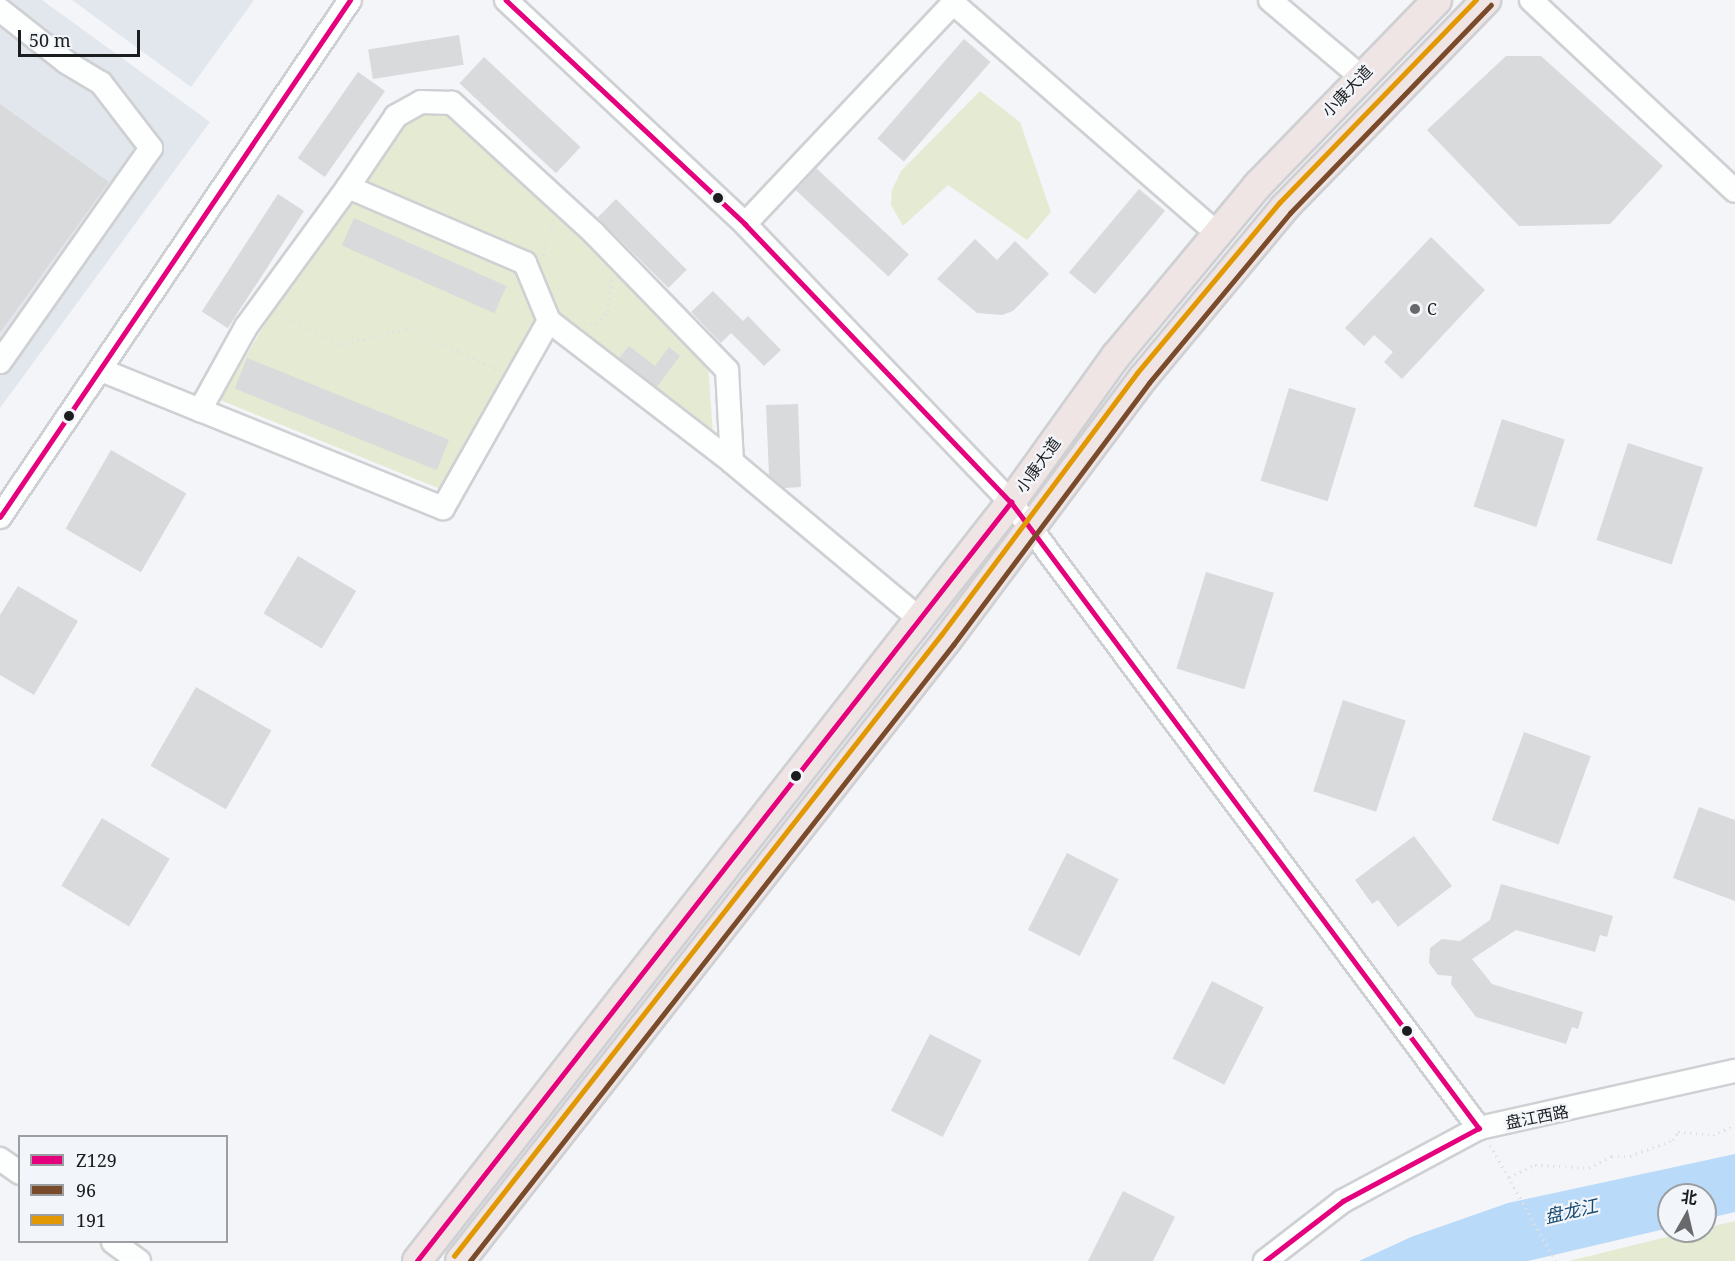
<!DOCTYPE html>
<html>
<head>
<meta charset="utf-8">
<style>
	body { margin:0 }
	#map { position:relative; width:1735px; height:1261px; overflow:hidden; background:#f3f5f8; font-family:"Noto Serif","Noto Sans SC",serif }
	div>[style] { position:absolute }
	.built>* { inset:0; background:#e2e7ed }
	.green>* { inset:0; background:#e5ebd2 }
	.water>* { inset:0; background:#badaf9 }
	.building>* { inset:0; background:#d9dadc; transform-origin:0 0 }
	.path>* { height:3px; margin-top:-1.5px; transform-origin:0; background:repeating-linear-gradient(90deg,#e1e1e2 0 1.5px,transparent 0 6px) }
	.roads { filter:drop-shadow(2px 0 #cfd0d3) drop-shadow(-2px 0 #cfd0d3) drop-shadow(0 2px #cfd0d3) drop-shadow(0 -2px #cfd0d3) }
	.minor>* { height:22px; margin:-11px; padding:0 11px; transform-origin:11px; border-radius:11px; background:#fdfefe }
	.major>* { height:28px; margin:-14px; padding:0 14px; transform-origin:14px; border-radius:14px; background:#efe5e4 }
	.bus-1>* { height:4.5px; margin:-2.25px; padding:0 2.25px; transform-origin:2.25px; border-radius:2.25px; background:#e5007d }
	.bus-2>* { height:4.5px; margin:-2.25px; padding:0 2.25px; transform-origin:2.25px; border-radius:2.25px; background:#7a4b2a }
	.bus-3>* { height:4.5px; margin:-2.25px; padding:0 2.25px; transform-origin:2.25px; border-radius:2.25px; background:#e19803 }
	.dots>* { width:16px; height:16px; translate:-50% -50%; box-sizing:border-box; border:3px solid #f2f5f9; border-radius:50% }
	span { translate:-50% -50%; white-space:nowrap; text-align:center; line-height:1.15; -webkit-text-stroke:4.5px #f2f5f9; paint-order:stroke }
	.street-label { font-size:16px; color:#1c1d1f }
	.poi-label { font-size:16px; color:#1c1d1f }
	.left { translate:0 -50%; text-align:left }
	.water-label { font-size:18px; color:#194b72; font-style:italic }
	.legend { position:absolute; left:18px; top:1135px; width:210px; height:108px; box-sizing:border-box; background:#f2f5f9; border:2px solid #9c9fa2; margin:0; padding:8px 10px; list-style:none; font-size:18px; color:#1c1d1f }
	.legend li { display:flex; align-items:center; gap:12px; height:30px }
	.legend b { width:30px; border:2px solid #9c9fa2 }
	.north { position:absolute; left:1657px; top:1183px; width:60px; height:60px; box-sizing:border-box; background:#f2f5f9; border:2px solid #9c9fa2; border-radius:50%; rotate:8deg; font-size:16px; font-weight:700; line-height:24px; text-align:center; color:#1c1d1f }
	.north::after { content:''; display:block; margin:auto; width:21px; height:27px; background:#67696b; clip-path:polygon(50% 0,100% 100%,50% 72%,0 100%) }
	.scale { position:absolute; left:18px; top:30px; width:122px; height:27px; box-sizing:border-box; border:3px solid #1c1d1f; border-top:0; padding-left:8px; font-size:18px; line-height:21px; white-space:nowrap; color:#1c1d1f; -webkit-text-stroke:4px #f2f5f9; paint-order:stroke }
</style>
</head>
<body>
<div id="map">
	<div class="built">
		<i style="clip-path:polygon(0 0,42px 0,210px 122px,0 408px)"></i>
		<i style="clip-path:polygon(72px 0,254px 0,191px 87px)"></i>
	</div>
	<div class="green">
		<i style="clip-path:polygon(980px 91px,1020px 122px,1051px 212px,1027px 240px,948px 185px,903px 226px,891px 205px,892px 190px,901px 171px)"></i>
		<i style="clip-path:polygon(424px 114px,453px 115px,585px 236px,708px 363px,714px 449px,549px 312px,445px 491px,220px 400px,277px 304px,401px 127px)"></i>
		<i style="clip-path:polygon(1735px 1221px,1735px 1261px,1569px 1261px,1691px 1231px,1705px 1231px,1705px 1228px)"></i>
	</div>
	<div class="water">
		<i style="clip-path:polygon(1735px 1154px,1735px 1212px,1705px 1219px,1705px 1195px,1669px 1195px,1669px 1228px,1528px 1261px,1359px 1261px,1411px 1237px,1508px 1203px)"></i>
	</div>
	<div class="building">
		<i style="left:459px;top:35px;width:30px;height:92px;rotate:81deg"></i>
		<i style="left:964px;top:39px;width:35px;height:132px;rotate:41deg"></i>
		<i style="clip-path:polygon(1506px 56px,1541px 56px,1663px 166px,1610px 224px,1519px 226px,1427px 130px)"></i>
		<i style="left:484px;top:57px;width:132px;height:36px;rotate:43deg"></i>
		<i style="left:358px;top:72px;width:33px;height:105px;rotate:35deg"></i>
		<i style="clip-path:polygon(0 104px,109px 182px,0 333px)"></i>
		<i style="left:816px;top:168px;width:127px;height:30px;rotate:43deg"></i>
		<i style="left:1139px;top:189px;width:34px;height:109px;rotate:40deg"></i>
		<i style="left:278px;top:194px;width:31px;height:140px;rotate:33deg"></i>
		<i style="left:616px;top:199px;width:100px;height:26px;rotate:45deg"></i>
		<i style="left:354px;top:218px;width:167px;height:30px;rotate:24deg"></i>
		<i style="clip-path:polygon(1431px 237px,1485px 290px,1402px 379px,1384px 362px,1393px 352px,1374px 335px,1364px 346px,1345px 328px)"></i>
		<i style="clip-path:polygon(975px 239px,997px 260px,1015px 241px,1049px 274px,1013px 311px,1002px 315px,977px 313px,937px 279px)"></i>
		<i style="clip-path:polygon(713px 291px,743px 321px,748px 316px,781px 350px,764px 366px,731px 333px,721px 343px,691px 312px)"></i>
		<i style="clip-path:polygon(629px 346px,655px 366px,669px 347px,680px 356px,657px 387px,619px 358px)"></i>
		<i style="left:247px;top:358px;width:218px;height:33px;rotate:22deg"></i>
		<i style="left:1289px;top:388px;width:70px;height:97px;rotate:17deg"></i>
		<i style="clip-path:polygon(798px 404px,801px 487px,784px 488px,769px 475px,766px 405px)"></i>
		<i style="left:1502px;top:419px;width:66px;height:92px;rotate:18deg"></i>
		<i style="left:1628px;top:443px;width:79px;height:102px;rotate:18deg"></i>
		<i style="left:111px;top:450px;width:87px;height:91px;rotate:30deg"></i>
		<i style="left:298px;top:556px;width:68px;height:67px;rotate:31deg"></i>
		<i style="left:1206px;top:572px;width:71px;height:101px;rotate:17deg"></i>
		<i style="clip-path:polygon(18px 586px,78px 621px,34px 695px,0 675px,0 615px)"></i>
		<i style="left:196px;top:687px;width:87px;height:91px;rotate:30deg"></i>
		<i style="left:1343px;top:700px;width:66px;height:96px;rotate:18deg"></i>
		<i style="left:1524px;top:732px;width:71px;height:94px;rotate:20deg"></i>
		<i style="clip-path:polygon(1699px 807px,1735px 820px,1735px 901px,1673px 878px)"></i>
		<i style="left:102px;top:818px;width:79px;height:79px;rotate:31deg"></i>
		<i style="clip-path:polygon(1414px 836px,1452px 886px,1398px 927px,1378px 900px,1372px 904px,1355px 880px)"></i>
		<i style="left:1067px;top:853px;width:58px;height:86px;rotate:27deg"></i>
		<i style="clip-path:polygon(1501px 884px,1613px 916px,1607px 937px,1600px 935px,1595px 952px,1516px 930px,1472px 959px,1492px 984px,1583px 1012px,1578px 1029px,1572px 1027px,1566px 1044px,1476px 1017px,1451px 984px,1452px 976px,1438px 975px,1429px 963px,1430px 948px,1442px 939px,1460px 941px,1490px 920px)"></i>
		<i style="left:1212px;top:981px;width:58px;height:87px;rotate:27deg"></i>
		<i style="left:930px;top:1034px;width:58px;height:86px;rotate:27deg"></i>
		<i style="clip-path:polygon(1123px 1191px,1175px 1217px,1153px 1261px,1088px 1261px)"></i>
	</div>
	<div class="path">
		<i style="left:543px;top:255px;width:37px;rotate:-74deg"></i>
		<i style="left:277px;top:313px;width:71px;rotate:26.9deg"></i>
		<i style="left:340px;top:345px;width:69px;rotate:-14.2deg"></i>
		<i style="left:407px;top:328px;width:103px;rotate:24.6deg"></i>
		<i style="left:584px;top:324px;width:13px"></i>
		<i style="left:597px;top:324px;width:16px;rotate:-52deg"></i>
		<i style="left:607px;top:311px;width:32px;rotate:-81deg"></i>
		<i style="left:1490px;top:1145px;width:133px;rotate:60.4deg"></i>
		<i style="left:1509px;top:1177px;width:29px;rotate:-25deg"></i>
		<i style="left:1535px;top:1165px;width:54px;rotate:3.2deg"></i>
		<i style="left:1589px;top:1168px;width:26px;rotate:-28deg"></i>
		<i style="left:1612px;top:1156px;width:18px"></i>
		<i style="left:1630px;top:1156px;width:46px;rotate:-20.4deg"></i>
		<i style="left:1673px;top:1140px;width:9px;rotate:-58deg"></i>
		<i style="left:1678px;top:1132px;width:35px;rotate:5deg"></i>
		<i style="left:1713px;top:1135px;width:24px;rotate:-24deg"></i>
	</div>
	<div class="roads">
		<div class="minor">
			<i style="left:506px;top:0;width:328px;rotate:43.1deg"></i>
			<i style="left:745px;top:224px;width:385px;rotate:46.3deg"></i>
			<i style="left:1011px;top:502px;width:782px;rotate:53.22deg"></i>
			<i style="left:1270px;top:0;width:118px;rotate:40.2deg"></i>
			<i style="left:1531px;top:0;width:279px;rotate:43.1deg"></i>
			<i style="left:0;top:10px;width:84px;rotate:38.2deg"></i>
			<i style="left:66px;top:62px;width:41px;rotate:31deg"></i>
			<i style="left:101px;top:83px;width:82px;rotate:52.4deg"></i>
			<i style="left:151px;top:148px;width:262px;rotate:125.2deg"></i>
			<i style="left:348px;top:187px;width:173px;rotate:126.1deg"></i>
			<i style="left:246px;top:327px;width:95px;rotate:119deg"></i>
			<i style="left:200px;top:410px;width:262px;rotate:22deg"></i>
			<i style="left:443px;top:508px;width:215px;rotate:-60.5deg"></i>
			<i style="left:745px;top:224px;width:303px;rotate:-46.7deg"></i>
			<i style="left:953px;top:3px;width:350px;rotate:41.1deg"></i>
			<i style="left:101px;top:370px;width:107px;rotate:22deg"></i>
			<i style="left:732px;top:462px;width:92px;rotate:-93.1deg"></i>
			<i style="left:727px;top:370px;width:191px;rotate:-134.2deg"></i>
			<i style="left:594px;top:233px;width:193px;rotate:-137.5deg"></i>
			<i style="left:452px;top:103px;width:31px;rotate:-178deg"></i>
			<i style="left:421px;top:102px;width:29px;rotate:151deg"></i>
			<i style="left:396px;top:116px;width:86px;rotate:124.1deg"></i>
			<i style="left:348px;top:187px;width:193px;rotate:23.2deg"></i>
			<i style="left:525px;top:263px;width:63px;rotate:67.5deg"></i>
			<i style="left:549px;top:321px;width:231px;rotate:37.6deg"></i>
			<i style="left:732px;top:462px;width:245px;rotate:39.9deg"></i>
			<i style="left:0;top:517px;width:624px;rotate:-55.9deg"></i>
			<i style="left:0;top:1159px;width:24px;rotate:35deg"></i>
			<i style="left:113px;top:1242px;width:32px;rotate:36deg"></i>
			<i style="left:1265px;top:1261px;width:98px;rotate:-37.6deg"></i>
			<i style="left:1343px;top:1201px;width:154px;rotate:-28.2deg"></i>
			<i style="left:1479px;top:1128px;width:262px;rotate:-12.6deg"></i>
		</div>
		<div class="major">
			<i style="left:417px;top:1261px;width:964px;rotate:-51.95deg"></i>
			<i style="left:1011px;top:502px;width:180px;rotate:-54.3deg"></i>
			<i style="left:1116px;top:356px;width:222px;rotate:-50.3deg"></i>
			<i style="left:1258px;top:185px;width:257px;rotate:-45.9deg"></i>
			<i style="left:460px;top:1261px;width:789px;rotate:-51.9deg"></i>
			<i style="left:947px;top:640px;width:327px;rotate:-53.2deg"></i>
			<i style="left:1143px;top:378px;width:221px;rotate:-50.3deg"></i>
			<i style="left:1284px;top:208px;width:290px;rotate:-45.8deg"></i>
		</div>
	</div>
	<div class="bus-1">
		<i style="left:506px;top:0;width:328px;rotate:43.1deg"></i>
		<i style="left:745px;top:224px;width:385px;rotate:46.3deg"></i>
		<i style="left:1011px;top:502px;width:782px;rotate:53.22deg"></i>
		<i style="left:0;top:517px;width:624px;rotate:-55.9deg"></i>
		<i style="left:417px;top:1261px;width:964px;rotate:-51.95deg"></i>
		<i style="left:1265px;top:1261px;width:98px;rotate:-37.6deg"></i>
		<i style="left:1343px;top:1201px;width:154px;rotate:-28.2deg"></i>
	</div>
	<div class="bus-2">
		<i style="left:470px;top:1261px;width:783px;rotate:-51.9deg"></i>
		<i style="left:953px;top:645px;width:327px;rotate:-53.2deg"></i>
		<i style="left:1149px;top:383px;width:221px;rotate:-50.3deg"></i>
		<i style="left:1290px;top:213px;width:289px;rotate:-46deg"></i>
	</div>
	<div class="bus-3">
		<i style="left:454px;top:1256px;width:789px;rotate:-51.9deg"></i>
		<i style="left:941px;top:635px;width:327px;rotate:-53.2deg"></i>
		<i style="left:1137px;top:373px;width:222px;rotate:-50.1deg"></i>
		<i style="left:1279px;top:203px;width:283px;rotate:-45.9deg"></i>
	</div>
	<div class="dots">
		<i style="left:718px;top:198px;background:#1c1d1f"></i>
		<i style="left:1415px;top:309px;background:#67696b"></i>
		<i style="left:69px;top:416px;background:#1c1d1f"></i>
		<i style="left:796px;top:776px;background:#1c1d1f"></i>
		<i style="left:1407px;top:1031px;background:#1c1d1f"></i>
	</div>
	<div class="street-label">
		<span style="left:1347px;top:91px;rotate:-46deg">小康大道</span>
		<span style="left:1038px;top:465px;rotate:-54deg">小康大道</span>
		<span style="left:1537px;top:1117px;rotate:-11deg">盘江西路</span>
	</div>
	<div class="poi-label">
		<span class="left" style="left:1427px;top:309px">C</span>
	</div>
	<div class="water-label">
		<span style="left:1571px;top:1211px;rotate:-13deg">盘龙江</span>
	</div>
	<ul class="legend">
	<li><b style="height:8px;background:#e5007d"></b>Z129</li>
	<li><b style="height:8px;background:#7a4b2a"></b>96</li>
	<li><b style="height:8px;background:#e19803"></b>191</li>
	</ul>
	<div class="north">北</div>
	<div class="scale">50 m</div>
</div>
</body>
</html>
